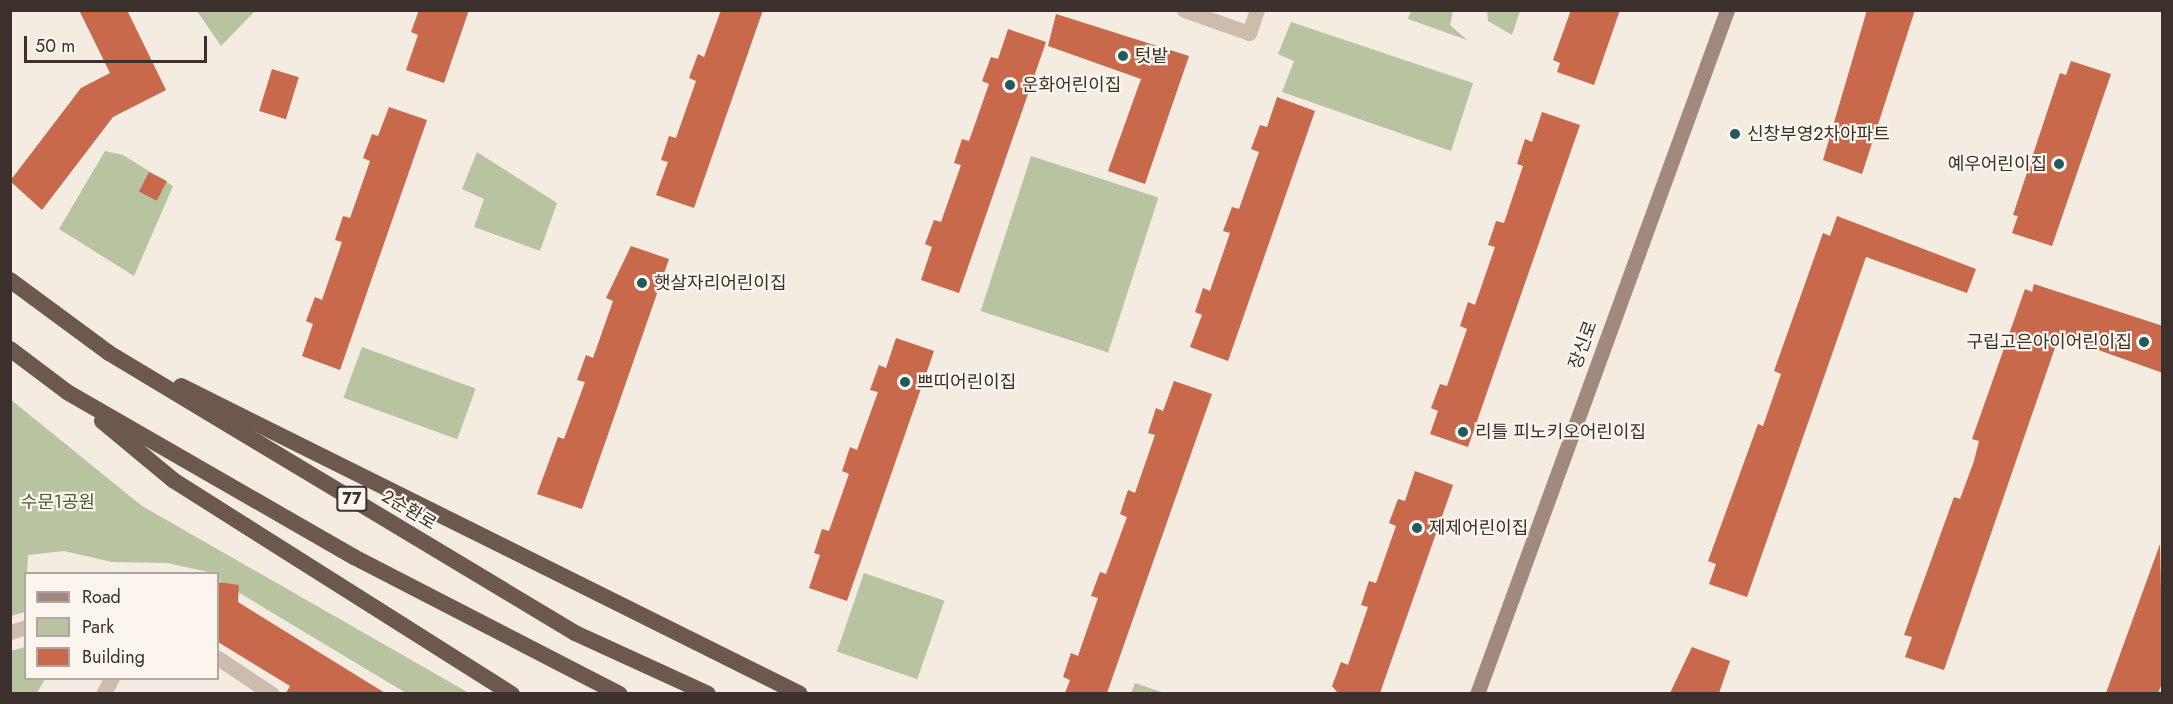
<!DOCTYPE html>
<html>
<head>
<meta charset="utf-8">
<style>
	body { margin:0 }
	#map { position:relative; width:2173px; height:704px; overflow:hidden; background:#f4ebe1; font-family:Jost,"Noto Sans KR",sans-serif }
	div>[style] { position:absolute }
	.green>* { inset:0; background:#b8c4a0; transform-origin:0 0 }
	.building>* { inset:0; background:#c8694b; transform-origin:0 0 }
	.minor>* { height:15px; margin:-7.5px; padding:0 7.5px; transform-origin:7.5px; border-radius:7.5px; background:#cdbbac }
	.tertiary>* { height:15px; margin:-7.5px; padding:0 7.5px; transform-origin:7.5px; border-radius:7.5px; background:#cdbbac }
	.secondary>* { height:15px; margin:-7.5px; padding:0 7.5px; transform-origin:7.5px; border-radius:7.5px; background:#a18a7d }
	.trunk>* { height:16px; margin:-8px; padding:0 8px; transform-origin:8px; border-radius:8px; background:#6c584f }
	.dots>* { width:16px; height:16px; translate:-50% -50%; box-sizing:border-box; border:3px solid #fbf5ee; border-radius:50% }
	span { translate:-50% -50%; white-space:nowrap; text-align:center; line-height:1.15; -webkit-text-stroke:4.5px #fbf5ee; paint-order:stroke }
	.shield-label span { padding:2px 4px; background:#fbf5ee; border:2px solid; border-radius:4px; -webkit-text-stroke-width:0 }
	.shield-label { font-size:16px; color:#3b302b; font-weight:700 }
	.poi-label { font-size:18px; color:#3b302b }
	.left { translate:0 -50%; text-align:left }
	.right { translate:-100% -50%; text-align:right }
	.street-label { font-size:18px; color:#3b302b }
	.park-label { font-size:18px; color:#4a5a2e }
	.frame { position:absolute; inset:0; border:12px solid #3b302b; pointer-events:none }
	.legend { position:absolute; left:24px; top:572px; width:195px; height:108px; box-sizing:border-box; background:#fbf5ee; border:2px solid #aea6a0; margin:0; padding:8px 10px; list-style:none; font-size:18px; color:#3b302b }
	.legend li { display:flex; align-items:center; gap:12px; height:30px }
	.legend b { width:30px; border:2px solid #aea6a0 }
	.scale { position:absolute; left:24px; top:36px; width:183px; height:27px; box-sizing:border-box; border:3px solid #3b302b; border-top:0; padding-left:8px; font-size:18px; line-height:21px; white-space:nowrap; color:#3b302b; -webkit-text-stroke:4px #fbf5ee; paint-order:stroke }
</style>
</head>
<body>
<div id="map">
	<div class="green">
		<i style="clip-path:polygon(197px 11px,255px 11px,221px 46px)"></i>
		<i style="clip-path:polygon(1411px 11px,1453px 11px,1450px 25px,1467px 40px,1408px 19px)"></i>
		<i style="clip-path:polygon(1487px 11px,1520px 11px,1512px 35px,1488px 21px)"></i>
		<i style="clip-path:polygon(1291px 22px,1473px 83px,1451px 151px,1282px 92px,1294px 61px,1278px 54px)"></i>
		<i style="clip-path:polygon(105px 151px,123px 155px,173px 186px,134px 276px,59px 229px)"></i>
		<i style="clip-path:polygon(477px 152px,557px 203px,540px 251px,474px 227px,484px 199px,462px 189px)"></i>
		<i style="left:1031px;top:156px;width:134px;height:163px;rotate:18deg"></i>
		<i style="left:362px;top:347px;width:121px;height:54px;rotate:20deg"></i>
		<i style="clip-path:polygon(10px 399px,142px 506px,469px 693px,406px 693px,218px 580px,218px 574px,167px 563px,112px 562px,64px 551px,28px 555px,25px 612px,11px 616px)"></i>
		<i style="left:864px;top:573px;width:85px;height:83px;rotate:19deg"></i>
		<i style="clip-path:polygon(25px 647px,26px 678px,45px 679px,37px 693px,11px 693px,11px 651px)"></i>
		<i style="clip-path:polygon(1135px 683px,1164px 693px,1131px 693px)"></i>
	</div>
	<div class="building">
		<i style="clip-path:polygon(79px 10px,127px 10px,166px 90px,113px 117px,42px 210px,10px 181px,81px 88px,110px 73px)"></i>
		<i style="clip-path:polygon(419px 10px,469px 10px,444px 83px,406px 70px,418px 35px,411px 32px)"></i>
		<i style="clip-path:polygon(721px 10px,763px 10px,694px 208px,656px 195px,668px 162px,661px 160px,669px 136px,676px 138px,696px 81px,689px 78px,698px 54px,704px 57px)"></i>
		<i style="clip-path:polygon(1571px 10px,1620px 10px,1594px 85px,1557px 72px,1560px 63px,1553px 60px)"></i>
		<i style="clip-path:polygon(1867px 10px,1915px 10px,1862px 174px,1823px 160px)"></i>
		<i style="clip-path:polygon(1056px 14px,1189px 56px,1145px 184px,1108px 171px,1141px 79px,1048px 46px)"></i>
		<i style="clip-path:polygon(1008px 29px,1046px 42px,959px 293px,921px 280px,932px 247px,925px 244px,934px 220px,941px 222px,961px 165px,954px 163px,962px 139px,969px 141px,989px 84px,982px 81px,991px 57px,998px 59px)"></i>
		<i style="clip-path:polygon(2071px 61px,2111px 74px,2052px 246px,2012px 233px,2018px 216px,2013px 215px,2060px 73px,2066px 75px)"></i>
		<i style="left:272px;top:69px;width:28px;height:44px;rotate:17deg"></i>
		<i style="clip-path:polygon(1277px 97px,1315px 111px,1228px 361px,1190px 347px,1202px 315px,1195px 312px,1203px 288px,1210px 291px,1230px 233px,1223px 231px,1232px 207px,1239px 209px,1259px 152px,1251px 149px,1260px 125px,1267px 127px)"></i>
		<i style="clip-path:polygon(389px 107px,427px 120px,340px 370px,302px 356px,313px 324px,306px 321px,315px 297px,322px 300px,342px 242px,335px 240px,343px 216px,350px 218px,370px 161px,363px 158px,372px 134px,378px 136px)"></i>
		<i style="clip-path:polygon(1542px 112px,1580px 125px,1468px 447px,1430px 434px,1438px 411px,1431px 408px,1440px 384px,1447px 386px,1467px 329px,1460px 326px,1468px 302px,1475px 305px,1495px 247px,1488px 245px,1496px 221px,1504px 223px,1523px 166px,1517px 164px,1525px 139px,1532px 142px)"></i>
		<i style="left:149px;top:172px;width:20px;height:22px;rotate:27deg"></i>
		<i style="clip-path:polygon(1837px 216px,1976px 269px,1967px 293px,1866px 257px,1747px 597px,1709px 584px,1716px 564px,1708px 561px,1758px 424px,1763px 426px,1781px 374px,1774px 371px,1823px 233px,1830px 236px)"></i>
		<i style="clip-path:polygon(631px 246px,669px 259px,582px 509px,537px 494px,558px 437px,564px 439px,585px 382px,577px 380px,586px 355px,593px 358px,613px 301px,606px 298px)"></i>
		<i style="clip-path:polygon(2034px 284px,2163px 326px,2163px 373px,2059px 336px,1944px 670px,1905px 657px,1912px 637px,1904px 635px,1954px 497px,1960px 499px,1974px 461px,1979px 441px,1972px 439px,2025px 289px,2032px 292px)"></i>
		<i style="clip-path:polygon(896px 338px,934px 351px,847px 601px,809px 588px,820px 555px,814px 553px,822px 529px,829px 531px,849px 474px,842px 471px,850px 447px,857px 450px,878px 392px,870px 390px,879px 365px,886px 368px)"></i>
		<i style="clip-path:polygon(1174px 381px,1212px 394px,1107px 693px,1065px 693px,1070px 680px,1063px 677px,1071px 653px,1078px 656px,1098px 598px,1091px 596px,1100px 572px,1106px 574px,1127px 517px,1120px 514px,1128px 490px,1135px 493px,1155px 435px,1148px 433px,1156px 408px,1163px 411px)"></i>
		<i style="clip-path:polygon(1415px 471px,1453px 485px,1380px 693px,1338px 693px,1332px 686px,1341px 662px,1348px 665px,1368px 607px,1361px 605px,1369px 581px,1376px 583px,1396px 526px,1389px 523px,1398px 499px,1405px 501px)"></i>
		<i style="clip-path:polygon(2160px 544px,2163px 681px,2158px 693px,2106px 693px)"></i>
		<i style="clip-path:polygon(218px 582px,239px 585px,238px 602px,385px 693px,286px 693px,290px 686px,218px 642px)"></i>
		<i style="clip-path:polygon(1692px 647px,1730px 661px,1719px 693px,1670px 693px)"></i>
	</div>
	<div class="minor">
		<i style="left:1249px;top:33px;width:24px;rotate:-71deg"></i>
		<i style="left:10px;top:632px;width:17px;rotate:-17deg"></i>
		<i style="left:218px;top:658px;width:65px;rotate:33.7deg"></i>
		<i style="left:103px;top:694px;width:18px;rotate:-61deg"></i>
	</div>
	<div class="tertiary">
		<i style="left:1184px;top:10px;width:69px;rotate:19.5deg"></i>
	</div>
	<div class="secondary">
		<i style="left:1477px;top:694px;width:728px;rotate:-69.92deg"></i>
	</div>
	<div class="trunk">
		<i style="left:10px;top:280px;width:123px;rotate:36.4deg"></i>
		<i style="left:109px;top:353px;width:544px;rotate:31deg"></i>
		<i style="left:575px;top:633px;width:146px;rotate:24.6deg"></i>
		<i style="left:10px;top:349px;width:71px;rotate:37deg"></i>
		<i style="left:67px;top:392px;width:331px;rotate:29.9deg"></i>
		<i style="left:354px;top:557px;width:299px;rotate:27.3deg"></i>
		<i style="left:181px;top:386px;width:691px;rotate:26.45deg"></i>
		<i style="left:102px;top:421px;width:92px;rotate:39.7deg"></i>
		<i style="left:173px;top:480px;width:401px;rotate:32.3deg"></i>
	</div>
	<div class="dots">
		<i style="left:1123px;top:56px;background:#1f5a5e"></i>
		<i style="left:1010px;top:85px;background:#1f5a5e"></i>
		<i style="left:1735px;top:134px;background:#1f5a5e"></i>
		<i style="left:2059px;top:164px;background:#1f5a5e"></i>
		<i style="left:642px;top:283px;background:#1f5a5e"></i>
		<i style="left:2144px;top:342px;background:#1f5a5e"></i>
		<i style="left:905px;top:382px;background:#1f5a5e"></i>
		<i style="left:1463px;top:432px;background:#1f5a5e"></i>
		<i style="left:1417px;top:528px;background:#1f5a5e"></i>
	</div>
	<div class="shield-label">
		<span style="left:352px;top:499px">77</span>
	</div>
	<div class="poi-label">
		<span class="left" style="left:1135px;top:56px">텃밭</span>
		<span class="left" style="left:1022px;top:85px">운화어린이집</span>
		<span class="left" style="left:1747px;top:134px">신창부영2차아파트</span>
		<span class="right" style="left:2047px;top:164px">예우어린이집</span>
		<span class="left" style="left:654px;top:283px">햇살자리어린이집</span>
		<span class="right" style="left:2132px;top:342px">구립고은아이어린이집</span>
		<span class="left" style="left:917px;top:382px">쁘띠어린이집</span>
		<span class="left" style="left:1475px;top:432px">리틀 피노키오어린이집</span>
		<span class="left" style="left:1429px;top:528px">제제어린이집</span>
	</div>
	<div class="street-label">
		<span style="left:1583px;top:345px;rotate:-70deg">장신로</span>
		<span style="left:409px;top:510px;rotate:31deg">2순환로</span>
	</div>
	<div class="park-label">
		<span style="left:58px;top:502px">수문1공원</span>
	</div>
	<div class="frame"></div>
	<ul class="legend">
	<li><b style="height:8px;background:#a18a7d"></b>Road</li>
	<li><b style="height:16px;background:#b8c4a0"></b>Park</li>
	<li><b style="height:16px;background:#c8694b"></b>Building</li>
	</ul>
	<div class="scale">50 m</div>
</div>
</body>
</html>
